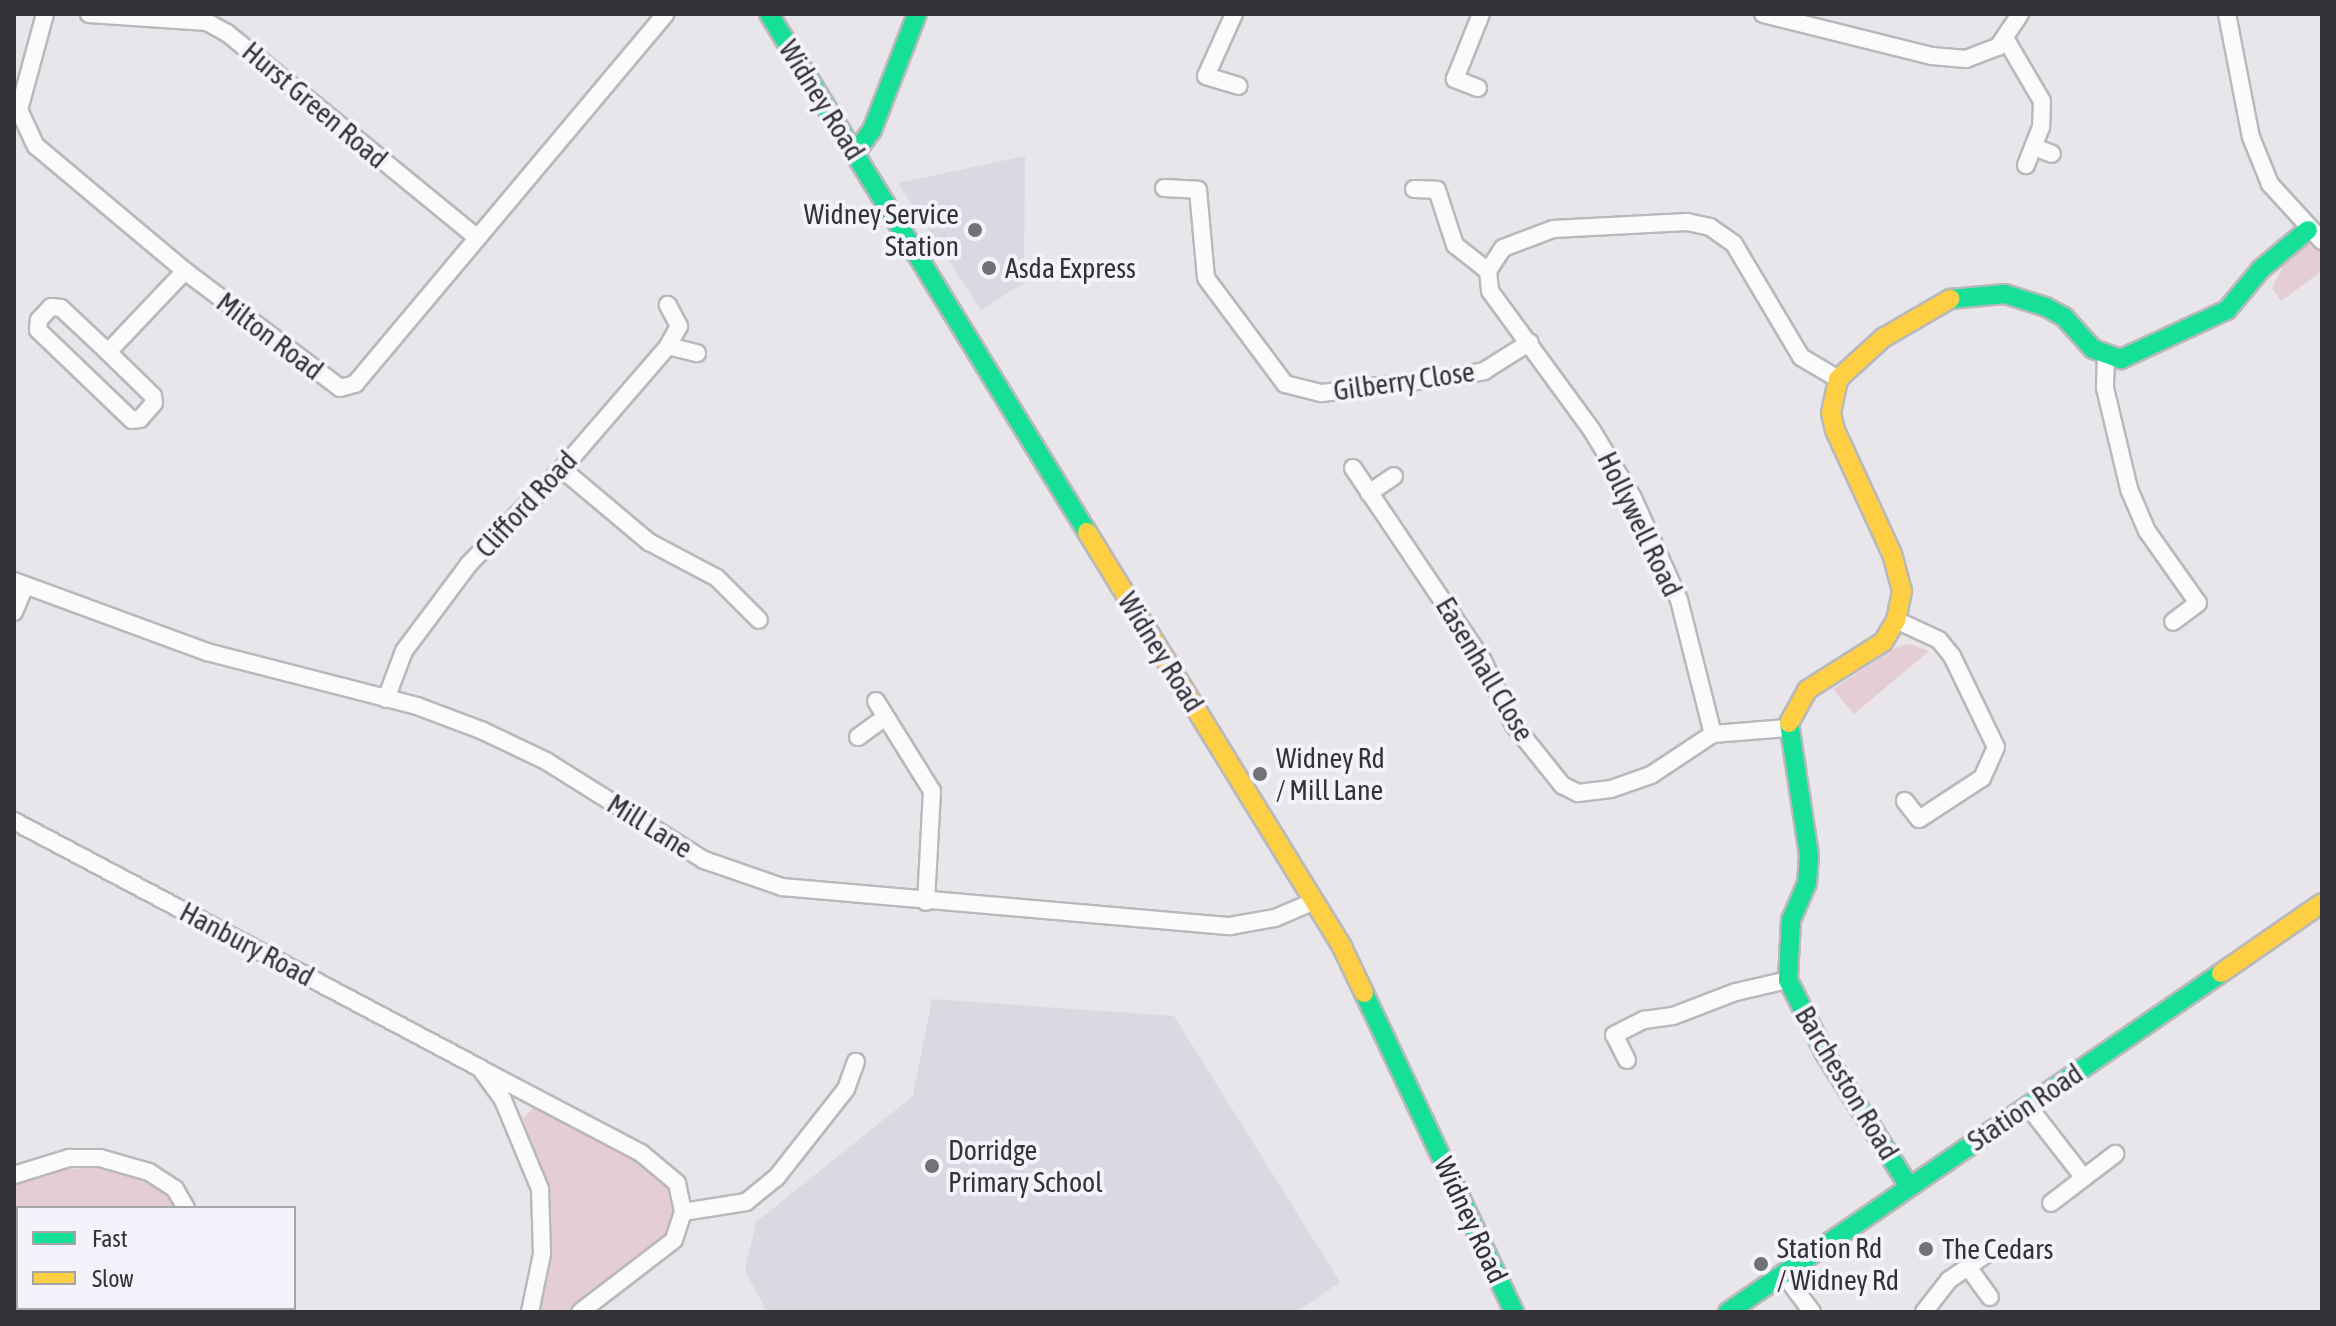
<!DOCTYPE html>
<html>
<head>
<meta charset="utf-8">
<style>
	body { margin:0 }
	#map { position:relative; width:2336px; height:1326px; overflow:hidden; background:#e8e6ea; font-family:"Asap Condensed",sans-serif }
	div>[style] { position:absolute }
	.built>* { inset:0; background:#dbd8e2 }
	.green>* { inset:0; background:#e5cdd4 }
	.roads { filter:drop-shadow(2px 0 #b9b8bb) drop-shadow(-2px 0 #b9b8bb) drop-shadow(0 2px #b9b8bb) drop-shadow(0 -2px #b9b8bb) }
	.street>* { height:16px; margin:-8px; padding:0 8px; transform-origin:8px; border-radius:8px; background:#fcfbfc }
	.fast>* { height:18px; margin:-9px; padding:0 9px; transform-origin:9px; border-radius:9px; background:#16e098 }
	.slow>* { height:18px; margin:-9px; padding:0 9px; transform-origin:9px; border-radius:9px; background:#ffcf43 }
	.dots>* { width:22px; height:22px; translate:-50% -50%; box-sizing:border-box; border:4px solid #f4f2fa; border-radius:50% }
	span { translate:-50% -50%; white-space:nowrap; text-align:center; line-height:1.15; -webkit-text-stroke:8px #f4f2fa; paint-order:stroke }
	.street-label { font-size:28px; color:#333236 }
	.poi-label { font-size:28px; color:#333236 }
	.right { translate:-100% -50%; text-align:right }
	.left { translate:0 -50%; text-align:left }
	.frame { position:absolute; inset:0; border:16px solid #333236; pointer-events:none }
	.legend { position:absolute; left:16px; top:1206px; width:280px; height:104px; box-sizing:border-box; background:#f4f2fa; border:2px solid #a7a5ac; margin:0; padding:10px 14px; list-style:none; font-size:24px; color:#333236 }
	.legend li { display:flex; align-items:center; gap:16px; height:40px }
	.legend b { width:40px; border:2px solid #a7a5ac }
</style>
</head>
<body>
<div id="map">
	<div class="built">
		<i style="clip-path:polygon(1025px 156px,1024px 283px,981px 310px,898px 183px)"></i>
		<i style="clip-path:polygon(932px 999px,1174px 1016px,1340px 1282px,1297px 1312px,767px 1312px,745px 1271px,756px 1222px,913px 1096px)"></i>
	</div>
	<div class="green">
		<i style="clip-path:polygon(2322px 220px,2322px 271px,2281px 301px,2272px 288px,2297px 239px)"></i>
		<i style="clip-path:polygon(1910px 644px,1929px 651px,1854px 714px,1833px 689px,1897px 647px)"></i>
		<i style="clip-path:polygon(534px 1107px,658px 1170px,672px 1183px,678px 1214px,670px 1234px,653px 1249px,568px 1312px,540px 1312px,551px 1247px,541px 1165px,523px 1119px)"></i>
		<i style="clip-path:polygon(105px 1167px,158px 1187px,180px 1208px,18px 1208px,18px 1308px,138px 1308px,14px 1312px,14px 1185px,66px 1169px)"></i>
	</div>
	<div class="roads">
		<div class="street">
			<i style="left:45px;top:14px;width:99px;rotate:105.2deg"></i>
			<i style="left:19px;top:110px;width:40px;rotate:65deg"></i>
			<i style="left:36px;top:146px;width:194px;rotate:40deg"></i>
			<i style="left:185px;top:271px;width:194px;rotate:37deg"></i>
			<i style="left:340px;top:388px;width:16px;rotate:-15deg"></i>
			<i style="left:355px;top:384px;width:483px;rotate:-50deg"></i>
			<i style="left:89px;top:14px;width:118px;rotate:3.9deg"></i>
			<i style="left:207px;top:22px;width:23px;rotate:29deg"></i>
			<i style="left:227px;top:33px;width:320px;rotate:39.3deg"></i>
			<i style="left:1234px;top:14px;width:68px;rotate:114.3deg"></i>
			<i style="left:1206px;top:76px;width:34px;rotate:17deg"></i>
			<i style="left:1763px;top:14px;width:174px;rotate:14deg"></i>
			<i style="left:1932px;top:56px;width:34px;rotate:5deg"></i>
			<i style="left:1966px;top:59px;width:34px;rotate:-21deg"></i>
			<i style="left:1998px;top:47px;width:40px;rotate:-56deg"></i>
			<i style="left:2227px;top:14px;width:125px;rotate:79deg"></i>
			<i style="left:2251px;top:137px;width:51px;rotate:68deg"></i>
			<i style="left:2270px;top:184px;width:77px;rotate:47.6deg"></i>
			<i style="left:2005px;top:38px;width:73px;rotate:59.6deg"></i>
			<i style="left:2042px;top:101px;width:26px;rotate:92deg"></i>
			<i style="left:2041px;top:127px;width:41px;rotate:111.5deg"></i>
			<i style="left:1478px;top:88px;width:25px;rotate:-159deg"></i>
			<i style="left:1455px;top:79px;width:70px;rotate:-68.2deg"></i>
			<i style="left:2034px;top:147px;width:19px;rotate:21deg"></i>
			<i style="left:1164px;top:188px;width:34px;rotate:3deg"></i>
			<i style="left:1198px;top:190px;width:88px;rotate:84.8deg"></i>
			<i style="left:1206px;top:278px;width:132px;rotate:53.3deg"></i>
			<i style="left:1285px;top:384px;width:38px;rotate:14deg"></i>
			<i style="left:1322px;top:393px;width:130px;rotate:-7.1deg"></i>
			<i style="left:1451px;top:377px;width:34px;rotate:-10deg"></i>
			<i style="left:1484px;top:371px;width:54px;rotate:-32.2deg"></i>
			<i style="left:1414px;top:189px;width:23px;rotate:2deg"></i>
			<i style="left:1437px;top:190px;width:58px;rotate:71.9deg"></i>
			<i style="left:1455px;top:245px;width:42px;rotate:38.2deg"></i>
			<i style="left:1488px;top:271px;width:20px;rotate:84deg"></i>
			<i style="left:1490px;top:291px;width:171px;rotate:53.8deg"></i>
			<i style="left:1591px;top:429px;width:81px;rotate:58.7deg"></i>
			<i style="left:1633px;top:498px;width:112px;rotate:65.7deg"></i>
			<i style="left:1679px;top:600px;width:138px;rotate:75.8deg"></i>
			<i style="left:1713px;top:734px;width:74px;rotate:-4.6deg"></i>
			<i style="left:1488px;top:271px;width:27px;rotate:-57deg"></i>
			<i style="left:1503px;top:248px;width:53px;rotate:-20.8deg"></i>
			<i style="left:1553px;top:229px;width:134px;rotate:-3deg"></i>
			<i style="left:1687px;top:222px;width:24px;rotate:12deg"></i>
			<i style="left:1710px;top:227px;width:29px;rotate:35deg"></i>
			<i style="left:1734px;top:244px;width:131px;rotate:59.3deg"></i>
			<i style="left:1801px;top:357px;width:43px;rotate:30.7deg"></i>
			<i style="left:668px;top:346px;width:23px;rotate:-61deg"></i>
			<i style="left:679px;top:326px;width:24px;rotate:-118deg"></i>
			<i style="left:108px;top:352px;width:64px;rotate:-136.9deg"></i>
			<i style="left:61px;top:308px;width:10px;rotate:-174deg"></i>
			<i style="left:51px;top:307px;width:18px;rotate:133deg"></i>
			<i style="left:39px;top:320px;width:10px;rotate:96deg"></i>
			<i style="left:38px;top:330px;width:130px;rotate:43.8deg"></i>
			<i style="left:132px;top:420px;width:8px;rotate:-7deg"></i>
			<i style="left:140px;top:419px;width:21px;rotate:-49deg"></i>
			<i style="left:154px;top:403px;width:7px;rotate:-98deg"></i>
			<i style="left:153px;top:396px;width:63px;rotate:-135.6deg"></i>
			<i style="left:108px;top:352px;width:112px;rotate:-46.5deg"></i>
			<i style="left:2106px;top:356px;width:32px;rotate:92deg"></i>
			<i style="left:2105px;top:388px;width:104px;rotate:76.6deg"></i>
			<i style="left:2129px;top:489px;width:46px;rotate:66.8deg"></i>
			<i style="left:2147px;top:531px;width:88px;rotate:54.7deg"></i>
			<i style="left:2198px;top:603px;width:31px;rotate:143deg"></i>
			<i style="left:1353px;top:468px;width:233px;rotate:56deg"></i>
			<i style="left:1483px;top:661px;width:71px;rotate:64.2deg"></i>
			<i style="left:1514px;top:725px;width:77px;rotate:51.3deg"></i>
			<i style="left:1562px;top:785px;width:18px;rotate:27deg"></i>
			<i style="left:1578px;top:793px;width:33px;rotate:-7deg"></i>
			<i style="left:1611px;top:789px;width:42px;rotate:-19.3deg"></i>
			<i style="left:1651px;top:775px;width:74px;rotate:-33.5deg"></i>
			<i style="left:562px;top:469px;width:114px;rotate:40deg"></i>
			<i style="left:649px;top:542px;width:77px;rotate:27.9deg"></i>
			<i style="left:717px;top:578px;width:59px;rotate:45deg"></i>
			<i style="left:1369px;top:493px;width:30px;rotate:-34deg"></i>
			<i style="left:14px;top:581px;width:206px;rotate:20.2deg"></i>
			<i style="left:207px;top:652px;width:217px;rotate:14.4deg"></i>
			<i style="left:417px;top:706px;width:71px;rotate:20.7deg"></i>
			<i style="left:483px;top:731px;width:70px;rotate:25.5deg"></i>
			<i style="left:546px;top:761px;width:186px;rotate:32.1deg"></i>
			<i style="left:704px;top:860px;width:83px;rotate:19.1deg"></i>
			<i style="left:782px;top:887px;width:450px;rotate:5deg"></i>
			<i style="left:1230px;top:926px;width:46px;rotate:-10.1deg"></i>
			<i style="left:1275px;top:918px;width:43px;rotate:-23deg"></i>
			<i style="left:14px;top:612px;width:28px;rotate:-67deg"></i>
			<i style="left:1896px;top:620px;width:47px;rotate:24.9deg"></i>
			<i style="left:1939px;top:640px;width:21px;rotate:51deg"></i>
			<i style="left:1952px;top:656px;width:101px;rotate:64.2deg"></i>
			<i style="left:1996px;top:747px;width:34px;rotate:114deg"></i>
			<i style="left:1982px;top:778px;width:75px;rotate:146.9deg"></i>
			<i style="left:1919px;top:819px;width:23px;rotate:-128deg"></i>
			<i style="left:386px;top:699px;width:51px;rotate:-69.4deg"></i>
			<i style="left:404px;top:651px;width:109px;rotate:-53.2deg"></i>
			<i style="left:469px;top:564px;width:133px;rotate:-45.6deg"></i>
			<i style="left:562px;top:469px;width:162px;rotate:-49.2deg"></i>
			<i style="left:668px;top:346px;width:30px;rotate:14deg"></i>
			<i style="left:876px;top:701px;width:106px;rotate:58.1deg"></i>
			<i style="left:932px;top:791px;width:111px;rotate:93.1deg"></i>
			<i style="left:858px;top:737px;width:34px;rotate:-36deg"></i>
			<i style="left:14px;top:821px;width:527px;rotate:27.93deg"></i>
			<i style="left:480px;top:1068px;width:39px;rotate:54deg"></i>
			<i style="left:503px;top:1100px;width:96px;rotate:67.4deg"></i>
			<i style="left:540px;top:1189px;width:65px;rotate:88.2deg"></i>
			<i style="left:542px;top:1254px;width:59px;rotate:101.7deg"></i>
			<i style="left:1627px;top:1060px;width:28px;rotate:-117deg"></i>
			<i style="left:1614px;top:1035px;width:34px;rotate:-27deg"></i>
			<i style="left:1644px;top:1020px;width:29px;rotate:-8deg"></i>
			<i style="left:1673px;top:1016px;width:67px;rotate:-20.9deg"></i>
			<i style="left:1736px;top:992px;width:53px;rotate:-13deg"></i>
			<i style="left:485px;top:1071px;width:176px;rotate:27.7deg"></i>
			<i style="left:641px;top:1153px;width:47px;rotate:39.8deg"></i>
			<i style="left:677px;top:1183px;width:30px;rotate:78deg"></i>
			<i style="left:683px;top:1212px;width:29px;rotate:108deg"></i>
			<i style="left:674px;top:1240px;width:118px;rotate:142.5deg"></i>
			<i style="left:2028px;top:1106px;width:91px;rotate:52.1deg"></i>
			<i style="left:14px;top:1175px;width:58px;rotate:-17.2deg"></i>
			<i style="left:69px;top:1158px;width:31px"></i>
			<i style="left:100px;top:1158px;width:51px;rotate:15.9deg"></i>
			<i style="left:149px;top:1172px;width:31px;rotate:33deg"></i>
			<i style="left:175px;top:1189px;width:22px;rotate:60deg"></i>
			<i style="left:2051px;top:1203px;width:81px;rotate:-37.4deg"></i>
			<i style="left:683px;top:1212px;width:64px;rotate:-9deg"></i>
			<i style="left:746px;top:1202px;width:38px;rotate:-39deg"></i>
			<i style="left:776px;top:1178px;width:113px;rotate:-51.8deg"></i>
			<i style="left:846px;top:1089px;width:29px;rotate:-70deg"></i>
			<i style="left:1968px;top:1267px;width:37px;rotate:54deg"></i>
			<i style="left:1783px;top:1273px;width:49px;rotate:53.4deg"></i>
			<i style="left:147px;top:1312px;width:7px;rotate:-34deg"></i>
			<i style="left:1924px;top:1312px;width:41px;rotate:-52deg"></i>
			<i style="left:1949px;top:1280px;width:55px;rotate:-34.6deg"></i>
		</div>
		<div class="fast">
			<i style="left:769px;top:14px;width:608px;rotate:58.45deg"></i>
			<i style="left:856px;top:152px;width:27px;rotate:-54deg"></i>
			<i style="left:872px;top:130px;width:124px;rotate:-68.8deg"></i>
			<i style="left:1950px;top:299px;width:55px;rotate:-5.2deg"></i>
			<i style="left:2005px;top:294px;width:43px;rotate:17.6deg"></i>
			<i style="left:2046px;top:307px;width:21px;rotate:29deg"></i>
			<i style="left:2064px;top:317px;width:43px;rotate:47.8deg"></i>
			<i style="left:2093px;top:349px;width:30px;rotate:20deg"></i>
			<i style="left:2121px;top:359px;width:117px;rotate:-24.8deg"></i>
			<i style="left:2227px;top:310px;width:53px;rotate:-50.3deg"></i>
			<i style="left:2261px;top:269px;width:61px;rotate:-39.7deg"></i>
			<i style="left:1789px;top:723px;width:134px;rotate:81.4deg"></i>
			<i style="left:1809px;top:855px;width:28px;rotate:94deg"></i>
			<i style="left:1807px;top:883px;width:40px;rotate:113.4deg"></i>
			<i style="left:1791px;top:920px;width:60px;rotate:92.9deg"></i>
			<i style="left:1788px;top:980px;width:80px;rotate:63.4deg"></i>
			<i style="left:1824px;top:1052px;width:157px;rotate:57.7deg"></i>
			<i style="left:1364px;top:993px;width:353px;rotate:64.8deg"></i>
			<i style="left:1728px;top:1312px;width:598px;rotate:-34.51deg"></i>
		</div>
		<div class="slow">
			<i style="left:1087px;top:532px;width:487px;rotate:58.4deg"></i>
			<i style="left:1342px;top:947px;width:51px;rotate:64.4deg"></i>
			<i style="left:1789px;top:723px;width:38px;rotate:-61deg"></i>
			<i style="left:1807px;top:690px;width:90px;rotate:-32.3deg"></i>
			<i style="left:1883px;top:642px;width:26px;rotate:-59deg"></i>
			<i style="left:1896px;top:620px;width:30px;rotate:-78deg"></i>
			<i style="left:1902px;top:591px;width:38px;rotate:-105deg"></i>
			<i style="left:1892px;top:554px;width:136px;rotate:-114.7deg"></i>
			<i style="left:1835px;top:430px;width:17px;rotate:-103deg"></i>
			<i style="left:1831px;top:413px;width:35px;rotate:-78deg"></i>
			<i style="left:1838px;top:379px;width:61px;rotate:-42.3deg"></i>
			<i style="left:1883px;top:338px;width:78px;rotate:-30.2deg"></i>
			<i style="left:2221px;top:973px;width:123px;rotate:-34.7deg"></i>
		</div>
	</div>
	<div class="dots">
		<i style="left:975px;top:230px;background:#727175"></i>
		<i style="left:989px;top:268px;background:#727175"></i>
		<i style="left:1260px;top:774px;background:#727175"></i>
		<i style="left:932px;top:1166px;background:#727175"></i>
		<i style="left:1926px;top:1249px;background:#727175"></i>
		<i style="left:1761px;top:1264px;background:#727175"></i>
	</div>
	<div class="street-label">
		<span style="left:822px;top:100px;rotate:58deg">Widney Road</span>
		<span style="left:315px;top:105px;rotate:40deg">Hurst Green Road</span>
		<span style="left:270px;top:336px;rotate:37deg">Milton Road</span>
		<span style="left:1404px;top:381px;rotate:-8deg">Gilberry Close</span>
		<span style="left:526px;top:504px;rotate:-47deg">Clifford Road</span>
		<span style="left:1640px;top:524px;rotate:64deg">Hollywell Road</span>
		<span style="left:1161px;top:652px;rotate:58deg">Widney Road</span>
		<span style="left:1485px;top:669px;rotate:59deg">Easenhall Close</span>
		<span style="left:650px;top:826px;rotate:32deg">Mill Lane</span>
		<span style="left:247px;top:944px;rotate:28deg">Hanbury Road</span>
		<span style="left:1847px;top:1083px;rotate:59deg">Barcheston Road</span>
		<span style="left:2025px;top:1107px;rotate:-34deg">Station Road</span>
		<span style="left:1471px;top:1220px;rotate:65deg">Widney Road</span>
	</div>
	<div class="poi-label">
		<span class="right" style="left:959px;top:230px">Widney Service<br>Station</span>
		<span class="left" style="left:1005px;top:268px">Asda Express</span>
		<span class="left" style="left:1276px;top:774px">Widney Rd<br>/ Mill Lane</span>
		<span class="left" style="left:948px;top:1166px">Dorridge<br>Primary School</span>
		<span class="left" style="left:1777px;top:1264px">Station Rd<br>/ Widney Rd</span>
		<span class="left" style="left:1942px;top:1249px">The Cedars</span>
	</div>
	<div class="frame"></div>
	<ul class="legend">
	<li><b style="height:10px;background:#16e098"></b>Fast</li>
	<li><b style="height:10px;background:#ffcf43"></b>Slow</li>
	</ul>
</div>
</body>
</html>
